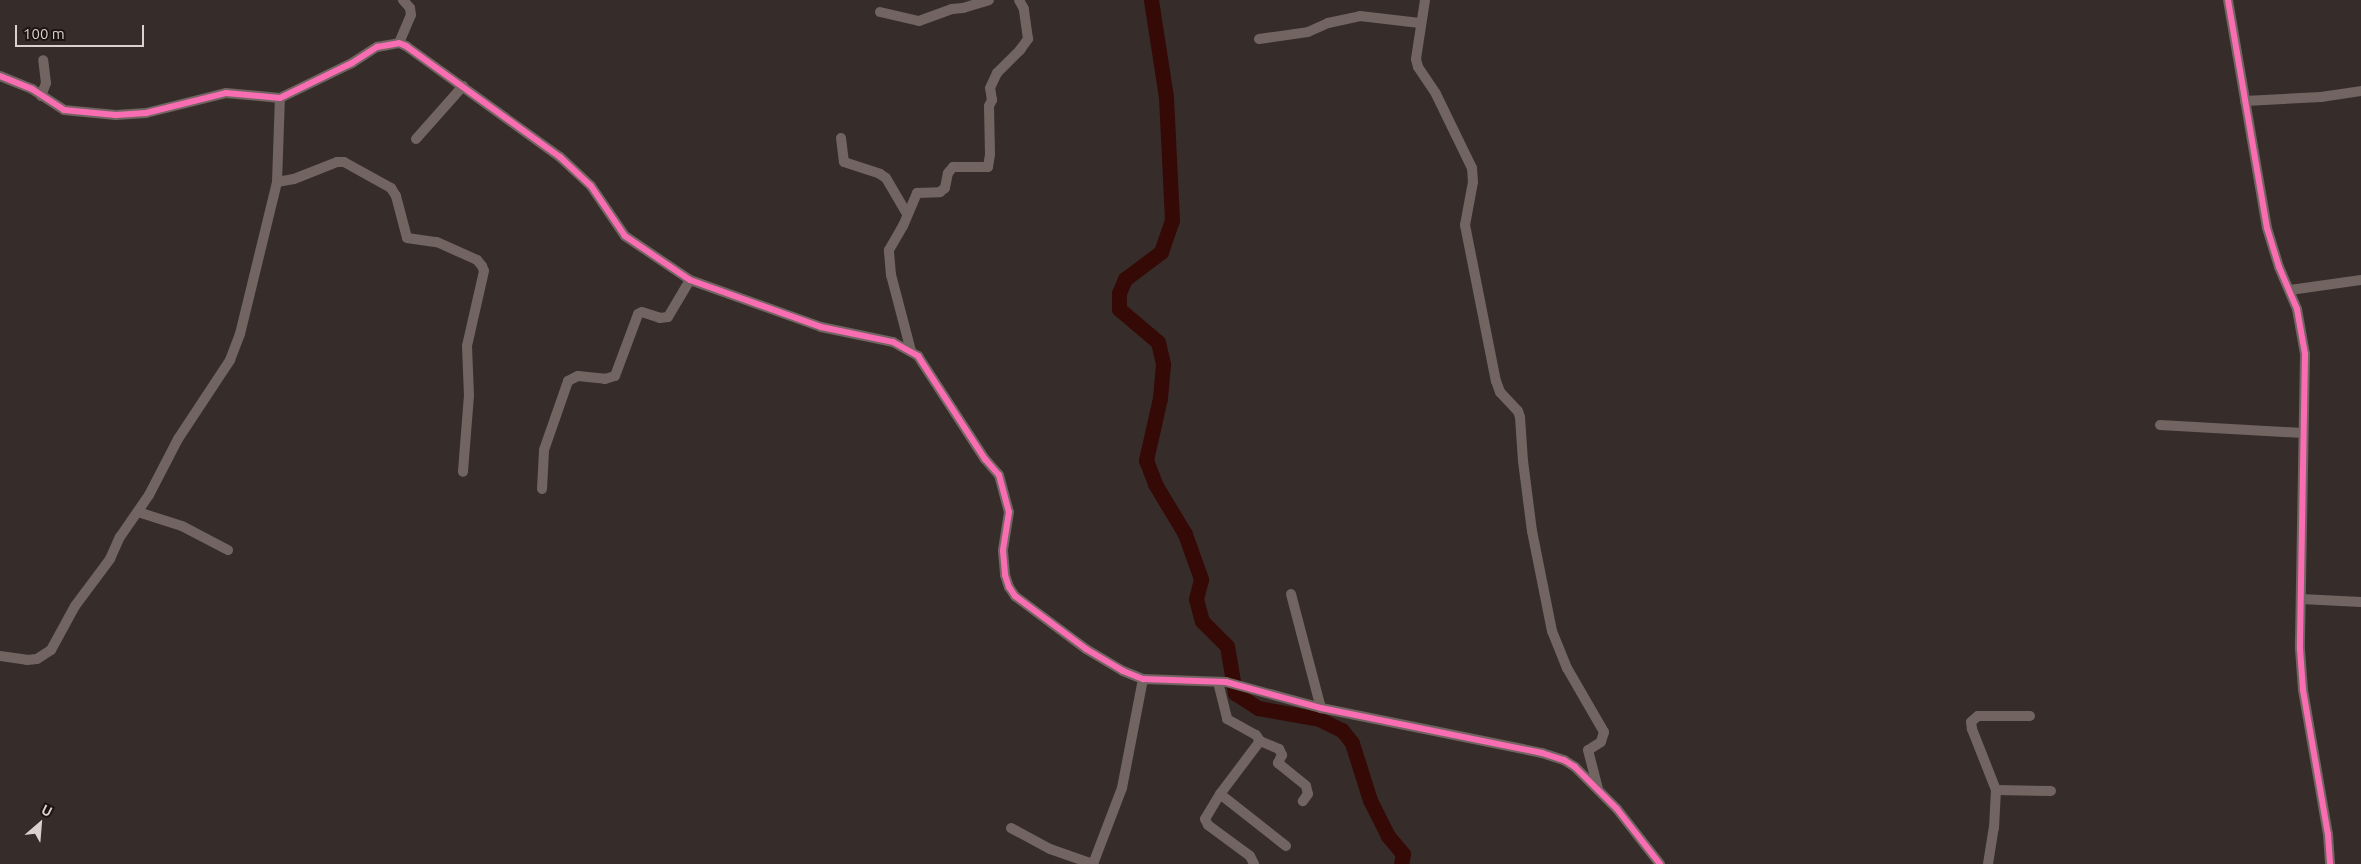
<!DOCTYPE html>
<html>
<head>
<meta charset="utf-8">
<style>
	body { margin:0 }
	#map { position:relative; width:2361px; height:864px; overflow:hidden; background:#362d2a; font-family:Ubuntu,sans-serif }
	div>[style] { position:absolute }
	.river>* { height:15px; margin:-7.5px; padding:0 7.5px; transform-origin:7.5px; border-radius:7.5px; background:#350906 }
	.street>* { height:10px; margin:-5px; padding:0 5px; transform-origin:5px; border-radius:5px; background:#726461 }
	.cycleway>* { height:6px; margin:-3px; padding:0 3px; transform-origin:3px; border-radius:3px; background:#f96db3 }
	span { translate:-50% -50%; white-space:nowrap; text-align:center; line-height:1.15; -webkit-text-stroke:5px #1c1413; paint-order:stroke }
	.north { position:absolute; left:15px; top:799px; width:50px; height:50px; -webkit-text-stroke:4px #1c1413; paint-order:stroke; rotate:27deg; font-size:14px; font-weight:700; line-height:20px; text-align:center; color:#dcd1cf }
	.north::after { content:''; display:block; margin:auto; width:18px; height:22px; background:#dcd1cf; clip-path:polygon(50% 0,100% 100%,50% 72%,0 100%) }
	.scale { position:absolute; left:15px; top:25px; width:129px; height:22px; box-sizing:border-box; border:2px solid #dcd1cf; border-top:0; padding-left:6px; font-size:15px; line-height:18px; white-space:nowrap; color:#dcd1cf; -webkit-text-stroke:4px #1c1413; paint-order:stroke }
</style>
</head>
<body>
<div id="map">
	<div class="river">
		<i style="left:1151px;top:0;width:98px;rotate:81.2deg"></i>
		<i style="left:1166px;top:97px;width:123px;rotate:87.2deg"></i>
		<i style="left:1172px;top:220px;width:34px;rotate:109deg"></i>
		<i style="left:1161px;top:252px;width:45px;rotate:143.1deg"></i>
		<i style="left:1125px;top:279px;width:15px;rotate:113deg"></i>
		<i style="left:1119px;top:293px;width:16px;rotate:90deg"></i>
		<i style="left:1119px;top:309px;width:51px;rotate:40.2deg"></i>
		<i style="left:1158px;top:342px;width:23px;rotate:77deg"></i>
		<i style="left:1163px;top:364px;width:34px;rotate:95deg"></i>
		<i style="left:1160px;top:398px;width:64px;rotate:102.7deg"></i>
		<i style="left:1146px;top:460px;width:26px;rotate:69deg"></i>
		<i style="left:1155px;top:484px;width:58px;rotate:59deg"></i>
		<i style="left:1185px;top:534px;width:48px;rotate:70.4deg"></i>
		<i style="left:1201px;top:579px;width:21px;rotate:104deg"></i>
		<i style="left:1196px;top:599px;width:23px;rotate:75deg"></i>
		<i style="left:1202px;top:621px;width:35px;rotate:45deg"></i>
		<i style="left:1227px;top:646px;width:48px;rotate:80.3deg"></i>
		<i style="left:1235px;top:693px;width:27px;rotate:33deg"></i>
		<i style="left:1258px;top:708px;width:62px;rotate:10.2deg"></i>
		<i style="left:1319px;top:719px;width:25px;rotate:26deg"></i>
		<i style="left:1342px;top:730px;width:16px;rotate:52deg"></i>
		<i style="left:1352px;top:743px;width:60px;rotate:72.5deg"></i>
		<i style="left:1370px;top:800px;width:40px;rotate:63.4deg"></i>
		<i style="left:1388px;top:836px;width:23px;rotate:50deg"></i>
		<i style="left:1403px;top:854px;width:10px;rotate:101deg"></i>
	</div>
	<div class="street">
		<i style="left:1425px;top:0;width:60px;rotate:98.7deg"></i>
		<i style="left:1416px;top:59px;width:8px;rotate:76deg"></i>
		<i style="left:1418px;top:67px;width:32px;rotate:56deg"></i>
		<i style="left:1436px;top:94px;width:82px;rotate:64.1deg"></i>
		<i style="left:1472px;top:168px;width:14px;rotate:86deg"></i>
		<i style="left:1473px;top:182px;width:44px;rotate:100.5deg"></i>
		<i style="left:1465px;top:225px;width:159px;rotate:78.8deg"></i>
		<i style="left:1496px;top:381px;width:12px;rotate:70deg"></i>
		<i style="left:1500px;top:392px;width:26px;rotate:47deg"></i>
		<i style="left:1518px;top:411px;width:6px;rotate:72deg"></i>
		<i style="left:1520px;top:417px;width:44px;rotate:86.1deg"></i>
		<i style="left:1523px;top:461px;width:71px;rotate:82.7deg"></i>
		<i style="left:1532px;top:531px;width:102px;rotate:78.7deg"></i>
		<i style="left:1552px;top:631px;width:40px;rotate:68deg"></i>
		<i style="left:1567px;top:668px;width:74px;rotate:60deg"></i>
		<i style="left:1604px;top:732px;width:10px;rotate:107deg"></i>
		<i style="left:1601px;top:742px;width:15px;rotate:148deg"></i>
		<i style="left:1588px;top:750px;width:40px;rotate:75.6deg"></i>
		<i style="left:2228px;top:0;width:231px;rotate:80.3deg"></i>
		<i style="left:2267px;top:228px;width:41px;rotate:72.9deg"></i>
		<i style="left:2279px;top:267px;width:46px;rotate:66.8deg"></i>
		<i style="left:2297px;top:309px;width:46px;rotate:79.9deg"></i>
		<i style="left:2305px;top:354px;width:295px;rotate:91deg"></i>
		<i style="left:2300px;top:649px;width:41px;rotate:85.8deg"></i>
		<i style="left:2303px;top:690px;width:146px;rotate:80.2deg"></i>
		<i style="left:2328px;top:834px;width:30px;rotate:86deg"></i>
		<i style="left:880px;top:12px;width:40px;rotate:13deg"></i>
		<i style="left:919px;top:21px;width:35px;rotate:-20deg"></i>
		<i style="left:952px;top:9px;width:11px;rotate:-5deg"></i>
		<i style="left:963px;top:8px;width:27px;rotate:-17deg"></i>
		<i style="left:1259px;top:39px;width:49px;rotate:-8.1deg"></i>
		<i style="left:1308px;top:32px;width:22px;rotate:-24deg"></i>
		<i style="left:1328px;top:23px;width:33px;rotate:-12deg"></i>
		<i style="left:1360px;top:16px;width:60px;rotate:6.7deg"></i>
		<i style="left:399px;top:43px;width:30px;rotate:-67deg"></i>
		<i style="left:411px;top:15px;width:7px;rotate:-98deg"></i>
		<i style="left:410px;top:8px;width:11px;rotate:-131deg"></i>
		<i style="left:0;top:76px;width:35px;rotate:22deg"></i>
		<i style="left:32px;top:89px;width:38px;rotate:33deg"></i>
		<i style="left:64px;top:110px;width:52px;rotate:5.5deg"></i>
		<i style="left:116px;top:115px;width:30px;rotate:-4deg"></i>
		<i style="left:146px;top:113px;width:82px;rotate:-14deg"></i>
		<i style="left:226px;top:93px;width:54px;rotate:5.3deg"></i>
		<i style="left:280px;top:98px;width:80px;rotate:-25.9deg"></i>
		<i style="left:352px;top:63px;width:30px;rotate:-33deg"></i>
		<i style="left:377px;top:47px;width:22px;rotate:-10deg"></i>
		<i style="left:399px;top:43px;width:8px;rotate:23deg"></i>
		<i style="left:406px;top:46px;width:190px;rotate:35.8deg"></i>
		<i style="left:560px;top:157px;width:42px;rotate:43.1deg"></i>
		<i style="left:591px;top:186px;width:60px;rotate:55.8deg"></i>
		<i style="left:625px;top:236px;width:78px;rotate:34.1deg"></i>
		<i style="left:690px;top:280px;width:139px;rotate:19.7deg"></i>
		<i style="left:821px;top:327px;width:74px;rotate:11.8deg"></i>
		<i style="left:893px;top:342px;width:29px;rotate:29deg"></i>
		<i style="left:918px;top:356px;width:123px;rotate:57deg"></i>
		<i style="left:985px;top:459px;width:21px;rotate:49deg"></i>
		<i style="left:999px;top:475px;width:38px;rotate:75deg"></i>
		<i style="left:1009px;top:512px;width:39px;rotate:99deg"></i>
		<i style="left:1003px;top:551px;width:24px;rotate:85deg"></i>
		<i style="left:1005px;top:575px;width:13px;rotate:72deg"></i>
		<i style="left:1009px;top:587px;width:11px;rotate:56deg"></i>
		<i style="left:1015px;top:596px;width:89px;rotate:36.7deg"></i>
		<i style="left:1086px;top:649px;width:43px;rotate:30.7deg"></i>
		<i style="left:1123px;top:671px;width:22px;rotate:22deg"></i>
		<i style="left:1143px;top:679px;width:83px;rotate:2.1deg"></i>
		<i style="left:1226px;top:682px;width:98px;rotate:15.3deg"></i>
		<i style="left:1321px;top:708px;width:226px;rotate:11.5deg"></i>
		<i style="left:1542px;top:753px;width:23px;rotate:18deg"></i>
		<i style="left:1564px;top:760px;width:13px;rotate:32deg"></i>
		<i style="left:1575px;top:767px;width:59px;rotate:45deg"></i>
		<i style="left:1617px;top:809px;width:70px;rotate:52deg"></i>
		<i style="left:41px;top:96px;width:14px;rotate:-69deg"></i>
		<i style="left:46px;top:83px;width:23px;rotate:-97deg"></i>
		<i style="left:2245px;top:101px;width:76px;rotate:-3deg"></i>
		<i style="left:2321px;top:97px;width:40px;rotate:-8.5deg"></i>
		<i style="left:841px;top:138px;width:24px;rotate:83deg"></i>
		<i style="left:844px;top:162px;width:38px;rotate:18deg"></i>
		<i style="left:880px;top:174px;width:7px;rotate:34deg"></i>
		<i style="left:886px;top:178px;width:42px;rotate:59.7deg"></i>
		<i style="left:416px;top:139px;width:71px;rotate:-48.4deg"></i>
		<i style="left:277px;top:182px;width:17px;rotate:-10deg"></i>
		<i style="left:294px;top:179px;width:46px;rotate:-21.6deg"></i>
		<i style="left:337px;top:162px;width:7px"></i>
		<i style="left:344px;top:162px;width:54px;rotate:29deg"></i>
		<i style="left:391px;top:188px;width:9px;rotate:58deg"></i>
		<i style="left:396px;top:196px;width:43px;rotate:75.3deg"></i>
		<i style="left:407px;top:238px;width:30px;rotate:8deg"></i>
		<i style="left:437px;top:242px;width:44px;rotate:24.2deg"></i>
		<i style="left:477px;top:260px;width:8px;rotate:50deg"></i>
		<i style="left:482px;top:266px;width:5px;rotate:68deg"></i>
		<i style="left:484px;top:271px;width:77px;rotate:102.8deg"></i>
		<i style="left:467px;top:346px;width:49px;rotate:87.7deg"></i>
		<i style="left:469px;top:395px;width:77px;rotate:94.5deg"></i>
		<i style="left:2290px;top:290px;width:72px;rotate:-8deg"></i>
		<i style="left:911px;top:351px;width:79px;rotate:-104.7deg"></i>
		<i style="left:891px;top:275px;width:25px;rotate:-95deg"></i>
		<i style="left:889px;top:250px;width:28px;rotate:-60deg"></i>
		<i style="left:903px;top:226px;width:36px;rotate:-67deg"></i>
		<i style="left:917px;top:193px;width:23px;rotate:-2deg"></i>
		<i style="left:940px;top:192px;width:6px;rotate:-39deg"></i>
		<i style="left:945px;top:188px;width:15px;rotate:-79deg"></i>
		<i style="left:948px;top:173px;width:8px;rotate:-50deg"></i>
		<i style="left:953px;top:167px;width:35px"></i>
		<i style="left:988px;top:167px;width:13px;rotate:-81deg"></i>
		<i style="left:990px;top:154px;width:48px;rotate:-91.2deg"></i>
		<i style="left:989px;top:106px;width:7px;rotate:-63deg"></i>
		<i style="left:992px;top:100px;width:12px;rotate:-99deg"></i>
		<i style="left:990px;top:88px;width:17px;rotate:-65deg"></i>
		<i style="left:997px;top:73px;width:33px;rotate:-45deg"></i>
		<i style="left:1020px;top:50px;width:14px;rotate:-54deg"></i>
		<i style="left:1028px;top:39px;width:30px;rotate:-98deg"></i>
		<i style="left:1024px;top:9px;width:10px;rotate:-119deg"></i>
		<i style="left:2160px;top:425px;width:143px;rotate:3.2deg"></i>
		<i style="left:542px;top:489px;width:39px;rotate:-87deg"></i>
		<i style="left:544px;top:450px;width:73px;rotate:-70.8deg"></i>
		<i style="left:568px;top:381px;width:11px;rotate:-27deg"></i>
		<i style="left:578px;top:376px;width:27px;rotate:6deg"></i>
		<i style="left:605px;top:379px;width:10px;rotate:-17deg"></i>
		<i style="left:615px;top:376px;width:66px;rotate:-69.6deg"></i>
		<i style="left:638px;top:314px;width:4px;rotate:-27deg"></i>
		<i style="left:642px;top:312px;width:19px;rotate:18deg"></i>
		<i style="left:660px;top:318px;width:8px;rotate:-7deg"></i>
		<i style="left:668px;top:317px;width:43px;rotate:-59.3deg"></i>
		<i style="left:138px;top:512px;width:46px;rotate:17.7deg"></i>
		<i style="left:182px;top:526px;width:52px;rotate:27.6deg"></i>
		<i style="left:1291px;top:594px;width:118px;rotate:75.3deg"></i>
		<i style="left:2301px;top:599px;width:60px;rotate:2.9deg"></i>
		<i style="left:0;top:656px;width:27px;rotate:8deg"></i>
		<i style="left:27px;top:660px;width:10px;rotate:-6deg"></i>
		<i style="left:37px;top:659px;width:17px;rotate:-33deg"></i>
		<i style="left:51px;top:650px;width:50px;rotate:-61.4deg"></i>
		<i style="left:75px;top:606px;width:59px;rotate:-53.3deg"></i>
		<i style="left:110px;top:559px;width:24px;rotate:-66deg"></i>
		<i style="left:120px;top:537px;width:51px;rotate:-55.4deg"></i>
		<i style="left:149px;top:495px;width:63px;rotate:-62.6deg"></i>
		<i style="left:178px;top:439px;width:95px;rotate:-56.6deg"></i>
		<i style="left:230px;top:360px;width:28px;rotate:-69deg"></i>
		<i style="left:240px;top:334px;width:156px;rotate:-76.3deg"></i>
		<i style="left:277px;top:182px;width:84px;rotate:-88deg"></i>
		<i style="left:1218px;top:682px;width:38px;rotate:76deg"></i>
		<i style="left:1227px;top:719px;width:33px;rotate:29deg"></i>
		<i style="left:1256px;top:735px;width:7px;rotate:56deg"></i>
		<i style="left:1260px;top:741px;width:66px;rotate:127deg"></i>
		<i style="left:1220px;top:794px;width:29px;rotate:121deg"></i>
		<i style="left:1205px;top:819px;width:7px;rotate:63deg"></i>
		<i style="left:1208px;top:825px;width:52px;rotate:36.4deg"></i>
		<i style="left:1250px;top:856px;width:9px;rotate:63deg"></i>
		<i style="left:1260px;top:741px;width:21px;rotate:23deg"></i>
		<i style="left:1279px;top:749px;width:7px;rotate:63deg"></i>
		<i style="left:1282px;top:755px;width:9px;rotate:117deg"></i>
		<i style="left:1278px;top:763px;width:36px;rotate:39deg"></i>
		<i style="left:1306px;top:786px;width:8px;rotate:76deg"></i>
		<i style="left:1308px;top:794px;width:9px;rotate:126deg"></i>
		<i style="left:1996px;top:790px;width:55px;rotate:1deg"></i>
		<i style="left:1220px;top:794px;width:84px;rotate:38.2deg"></i>
		<i style="left:1011px;top:828px;width:44px;rotate:28.3deg"></i>
		<i style="left:1050px;top:849px;width:46px;rotate:19.2deg"></i>
		<i style="left:1093px;top:864px;width:81px;rotate:-69.1deg"></i>
		<i style="left:1122px;top:788px;width:111px;rotate:-79.1deg"></i>
		<i style="left:1988px;top:864px;width:36px;rotate:-81deg"></i>
		<i style="left:1994px;top:828px;width:38px;rotate:-87deg"></i>
		<i style="left:1996px;top:790px;width:66px;rotate:-111.5deg"></i>
		<i style="left:1972px;top:729px;width:7px;rotate:-98deg"></i>
		<i style="left:1971px;top:722px;width:9px;rotate:-41deg"></i>
		<i style="left:1978px;top:716px;width:52px"></i>
	</div>
	<div class="cycleway">
		<i style="left:2228px;top:0;width:231px;rotate:80.3deg"></i>
		<i style="left:2267px;top:228px;width:41px;rotate:72.9deg"></i>
		<i style="left:2279px;top:267px;width:46px;rotate:66.8deg"></i>
		<i style="left:2297px;top:309px;width:46px;rotate:79.9deg"></i>
		<i style="left:2305px;top:354px;width:295px;rotate:91deg"></i>
		<i style="left:2300px;top:649px;width:41px;rotate:85.8deg"></i>
		<i style="left:2303px;top:690px;width:146px;rotate:80.2deg"></i>
		<i style="left:2328px;top:834px;width:30px;rotate:86deg"></i>
		<i style="left:0;top:76px;width:35px;rotate:22deg"></i>
		<i style="left:32px;top:89px;width:38px;rotate:33deg"></i>
		<i style="left:64px;top:110px;width:52px;rotate:5.5deg"></i>
		<i style="left:116px;top:115px;width:30px;rotate:-4deg"></i>
		<i style="left:146px;top:113px;width:82px;rotate:-14deg"></i>
		<i style="left:226px;top:93px;width:54px;rotate:5.3deg"></i>
		<i style="left:280px;top:98px;width:80px;rotate:-25.9deg"></i>
		<i style="left:352px;top:63px;width:30px;rotate:-33deg"></i>
		<i style="left:377px;top:47px;width:22px;rotate:-10deg"></i>
		<i style="left:399px;top:43px;width:8px;rotate:23deg"></i>
		<i style="left:406px;top:46px;width:190px;rotate:35.8deg"></i>
		<i style="left:560px;top:157px;width:42px;rotate:43.1deg"></i>
		<i style="left:591px;top:186px;width:60px;rotate:55.8deg"></i>
		<i style="left:625px;top:236px;width:78px;rotate:34.1deg"></i>
		<i style="left:690px;top:280px;width:139px;rotate:19.7deg"></i>
		<i style="left:821px;top:327px;width:74px;rotate:11.8deg"></i>
		<i style="left:893px;top:342px;width:29px;rotate:29deg"></i>
		<i style="left:918px;top:356px;width:123px;rotate:57deg"></i>
		<i style="left:985px;top:459px;width:21px;rotate:49deg"></i>
		<i style="left:999px;top:475px;width:38px;rotate:75deg"></i>
		<i style="left:1009px;top:512px;width:39px;rotate:99deg"></i>
		<i style="left:1003px;top:551px;width:24px;rotate:85deg"></i>
		<i style="left:1005px;top:575px;width:13px;rotate:72deg"></i>
		<i style="left:1009px;top:587px;width:11px;rotate:56deg"></i>
		<i style="left:1015px;top:596px;width:89px;rotate:36.7deg"></i>
		<i style="left:1086px;top:649px;width:43px;rotate:30.7deg"></i>
		<i style="left:1123px;top:671px;width:22px;rotate:22deg"></i>
		<i style="left:1143px;top:679px;width:83px;rotate:2.1deg"></i>
		<i style="left:1226px;top:682px;width:98px;rotate:15.3deg"></i>
		<i style="left:1321px;top:708px;width:226px;rotate:11.5deg"></i>
		<i style="left:1542px;top:753px;width:23px;rotate:18deg"></i>
		<i style="left:1564px;top:760px;width:13px;rotate:32deg"></i>
		<i style="left:1575px;top:767px;width:59px;rotate:45deg"></i>
		<i style="left:1617px;top:809px;width:70px;rotate:52deg"></i>
	</div>
	<div class="north">U</div>
	<div class="scale">100 m</div>
</div>
</body>
</html>
